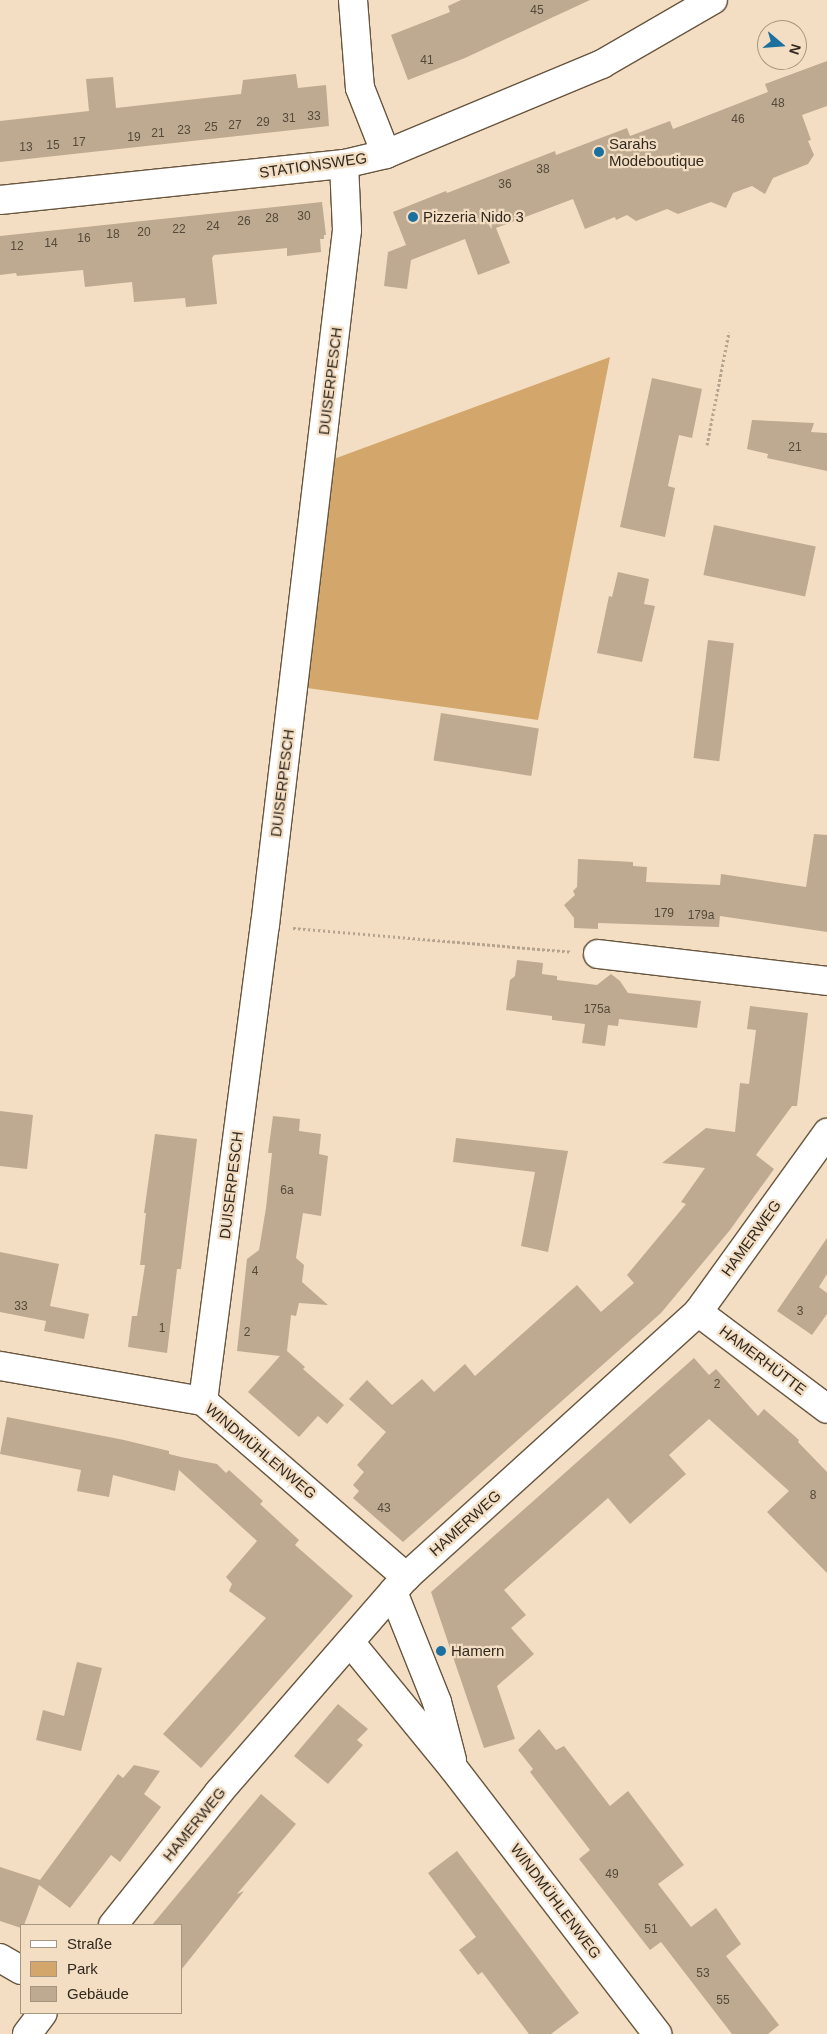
<!DOCTYPE html>
<html>
<head>
<meta charset="utf-8">
<style>
	body { margin:0 }
	#map { position:relative; width:827px; height:2034px; overflow:hidden; background:#f3dec3; font-family:Helvetica,sans-serif }
	div>[style] { position:absolute }
	.green>* { inset:0; background:#d3a76b }
	.building>* { inset:0; background:#beaa90; transform-origin:0 0 }
	.path>* { height:3px; margin-top:-1.5px; transform-origin:0; background:repeating-linear-gradient(90deg,#b5a48f 0 2.5px,transparent 0 5px) }
	.roads { filter:drop-shadow(1px 0 #68563f) drop-shadow(-1px 0 #68563f) drop-shadow(0 1px #68563f) drop-shadow(0 -1px #68563f) }
	.minor>* { height:28px; margin:-14px; padding:0 14px; transform-origin:14px; border-radius:14px; background:#fff }
	.dots>* { width:14px; height:14px; translate:-50% -50%; box-sizing:border-box; border:2px solid #f3dec3; border-radius:50% }
	span { translate:-50% -50%; white-space:nowrap; text-align:center; line-height:1.15; -webkit-text-stroke:4.5px #f3dec3; paint-order:stroke }
	.number-label { font-size:12px; color:#54493b }
	.number-label span { -webkit-text-stroke-width:0 }
	.poi-label { font-size:15px; color:#31291f }
	.left { translate:0 -50%; text-align:left }
	.street-label { font-size:15px; color:#31291f }
	.legend { position:absolute; left:20px; top:1924px; width:162px; height:90px; box-sizing:border-box; background:#f3dec3; border:1px solid #a59681; margin:0; padding:6px 9px; list-style:none; font-size:15px; color:#31291f }
	.legend li { display:flex; align-items:center; gap:10px; height:25px }
	.legend b { width:25px; border:1px solid #a59681 }
	.north { position:absolute; left:757px; top:20px; width:50px; height:50px; box-sizing:border-box; background:#f3dec3; border:1px solid #a59681; border-radius:50%; rotate:108deg; font-size:14px; font-weight:700; line-height:20px; text-align:center; color:#31291f }
	.north::after { content:''; display:block; margin:auto; width:18px; height:22px; background:#1b70a0; clip-path:polygon(50% 0,100% 100%,50% 72%,0 100%) }
</style>
</head>
<body>
<div id="map">
	<div class="green">
		<i style="clip-path:polygon(610px 357px,538px 720px,307px 688px,331px 460px)"></i>
	</div>
	<div class="building">
		<i style="clip-path:polygon(461px 0,590px 0,465px 58px,408px 80px,391px 35px,450px 12px,448px 6px)"></i>
		<i style="clip-path:polygon(827px 61px,827px 106px,802px 115px,811px 140px,808px 141px,814px 155px,808px 164px,773px 178px,765px 194px,752px 186px,733px 193px,726px 208px,711px 202px,678px 214px,667px 209px,636px 221px,627px 215px,616px 220px,615px 217px,585px 229px,573px 199px,496px 228px,510px 263px,478px 275px,465px 239px,411px 260px,407px 289px,384px 286px,388px 252px,406px 245px,393px 212px,446px 191px,447px 193px,555px 151px,556px 155px,627px 128px,630px 136px,670px 121px,673px 129px,768px 92px,765px 84px)"></i>
		<i style="clip-path:polygon(296px 74px,298px 88px,326px 85px,329px 126px,0 162px,0 121px,89px 111px,86px 79px,113px 77px,116px 108px,241px 94px,243px 80px)"></i>
		<i style="clip-path:polygon(322px 202px,326px 235px,324px 235px,324px 239px,320px 239px,321px 252px,287px 256px,287px 248px,214px 255px,212px 258px,217px 304px,186px 307px,185px 298px,134px 302px,132px 282px,85px 287px,83px 270px,17px 276px,16px 273px,0 275px,0 236px)"></i>
		<i style="clip-path:polygon(652px 378px,702px 389px,692px 438px,679px 435px,668px 486px,675px 488px,665px 537px,620px 527px)"></i>
		<i style="clip-path:polygon(752px 420px,814px 423px,811px 432px,827px 433px,827px 471px,767px 458px,768px 454px,747px 449px)"></i>
		<i style="left:714px;top:525px;width:104px;height:51px;rotate:12deg"></i>
		<i style="clip-path:polygon(618px 572px,649px 579px,644px 604px,655px 606px,642px 662px,597px 653px,609px 596px,612px 597px)"></i>
		<i style="left:708px;top:640px;width:26px;height:119px;rotate:7deg"></i>
		<i style="left:441px;top:713px;width:99px;height:48px;rotate:9deg"></i>
		<i style="clip-path:polygon(814px 834px,827px 835px,827px 932px,720px 916px,719px 927px,598px 923px,598px 929px,574px 928px,574px 918px,564px 905px,575px 895px,573px 891px,577px 887px,578px 859px,633px 862px,633px 866px,647px 867px,646px 882px,720px 885px,721px 874px,806px 887px)"></i>
		<i style="clip-path:polygon(517px 960px,543px 963px,542px 974px,557px 976px,557px 980px,597px 985px,611px 974px,620px 981px,628px 993px,701px 1001px,697px 1028px,619px 1019px,618px 1026px,608px 1025px,605px 1046px,582px 1043px,585px 1024px,552px 1020px,552px 1016px,506px 1010px,510px 980px,515px 976px)"></i>
		<i style="clip-path:polygon(750px 1006px,808px 1013px,797px 1106px,792px 1106px,756px 1155px,774px 1169px,730px 1230px,661px 1313px,403px 1542px,353px 1498px,359px 1491px,353px 1485px,364px 1472px,357px 1465px,386px 1432px,349px 1399px,367px 1380px,392px 1405px,422px 1379px,434px 1392px,465px 1364px,475px 1376px,577px 1285px,601px 1312px,634px 1283px,627px 1275px,686px 1204px,681px 1202px,705px 1168px,662px 1163px,706px 1128px,735px 1132px,740px 1083px,749px 1084px,756px 1030px,747px 1029px)"></i>
		<i style="clip-path:polygon(0 1111px,33px 1115px,27px 1169px,0 1166px)"></i>
		<i style="clip-path:polygon(273px 1116px,300px 1119px,299px 1131px,321px 1134px,319px 1154px,328px 1156px,321px 1216px,303px 1213px,296px 1258px,304px 1265px,302px 1282px,328px 1305px,299px 1303px,296px 1316px,291px 1315px,287px 1351px,305px 1367px,303px 1369px,344px 1405px,327px 1424px,318px 1416px,299px 1437px,248px 1392px,280px 1356px,237px 1351px,247px 1259px,259px 1250px,266px 1208px,272px 1153px,268px 1153px)"></i>
		<i style="clip-path:polygon(155px 1134px,197px 1139px,181px 1269px,177px 1269px,167px 1353px,128px 1347px,132px 1316px,137px 1316px,145px 1265px,140px 1265px,146px 1213px,144px 1213px)"></i>
		<i style="clip-path:polygon(456px 1138px,568px 1151px,548px 1252px,521px 1246px,535px 1172px,453px 1162px)"></i>
		<i style="clip-path:polygon(827px 1238px,827px 1274px,819px 1287px,827px 1293px,827px 1314px,812px 1335px,777px 1311px)"></i>
		<i style="clip-path:polygon(0 1252px,59px 1264px,50px 1306px,89px 1314px,84px 1339px,44px 1331px,46px 1321px,0 1312px)"></i>
		<i style="clip-path:polygon(694px 1358px,709px 1375px,716px 1369px,758px 1416px,764px 1409px,799px 1440px,798px 1442px,827px 1472px,827px 1573px,767px 1512px,789px 1491px,709px 1419px,669px 1455px,686px 1474px,630px 1524px,608px 1498px,504px 1590px,526px 1615px,511px 1628px,534px 1654px,497px 1686px,515px 1739px,484px 1748px,431px 1592px)"></i>
		<i style="clip-path:polygon(7px 1417px,124px 1440px,169px 1451px,169px 1454px,181px 1457px,217px 1464px,226px 1473px,229px 1470px,263px 1501px,260px 1504px,299px 1540px,295px 1545px,353px 1596px,201px 1768px,163px 1734px,266px 1618px,229px 1591px,232px 1584px,226px 1577px,257px 1541px,179px 1470px,175px 1491px,113px 1475px,109px 1497px,77px 1491px,81px 1470px,0 1454px)"></i>
		<i style="clip-path:polygon(77px 1662px,102px 1668px,81px 1751px,36px 1740px,43px 1710px,64px 1716px)"></i>
		<i style="clip-path:polygon(338px 1704px,368px 1729px,357px 1740px,363px 1745px,328px 1784px,294px 1756px)"></i>
		<i style="clip-path:polygon(539px 1729px,556px 1750px,564px 1746px,610px 1806px,628px 1791px,684px 1865px,658px 1884px,691px 1927px,716px 1908px,741px 1944px,726px 1956px,779px 2025px,768px 2034px,732px 2034px,661px 1942px,650px 1950px,579px 1859px,590px 1850px,530px 1772px,533px 1769px,518px 1750px)"></i>
		<i style="clip-path:polygon(134px 1765px,160px 1771px,144px 1794px,161px 1807px,120px 1862px,111px 1855px,70px 1908px,39px 1885px,24px 1925px,21px 1925px,21px 1928px,0 1921px,0 1867px,40px 1880px,118px 1774px,123px 1778px)"></i>
		<i style="clip-path:polygon(261px 1794px,296px 1824px,237px 1894px,244px 1891px,181px 1970px,181px 1925px,152px 1925px)"></i>
		<i style="clip-path:polygon(457px 1851px,579px 2013px,551px 2034px,529px 2034px,482px 1972px,478px 1975px,459px 1950px,476px 1937px,428px 1873px)"></i>
	</div>
	<div class="path">
		<i style="left:707px;top:445px;width:115px;rotate:-79deg"></i>
		<i style="left:293px;top:928px;width:279px;rotate:4.9deg"></i>
	</div>
	<div class="roads">
		<div class="minor">
			<i style="left:353px;top:0;width:88px;rotate:85.5deg"></i>
			<i style="left:360px;top:88px;width:71px;rotate:68.5deg"></i>
			<i style="left:0;top:200px;width:346px;rotate:-6deg"></i>
			<i style="left:344px;top:164px;width:43px;rotate:-13.4deg"></i>
			<i style="left:386px;top:154px;width:234px;rotate:-22.6deg"></i>
			<i style="left:602px;top:64px;width:128px;rotate:-30deg"></i>
			<i style="left:598px;top:954px;width:231px;rotate:6.7deg"></i>
			<i style="left:698px;top:1312px;width:161px;rotate:36.9deg"></i>
			<i style="left:0;top:1366px;width:206px;rotate:9.8deg"></i>
			<i style="left:203px;top:1401px;width:269px;rotate:40.9deg"></i>
			<i style="left:203px;top:1401px;width:480px;rotate:-82.6deg"></i>
			<i style="left:265px;top:925px;width:700px;rotate:-83.27deg"></i>
			<i style="left:347px;top:230px;width:66px;rotate:-92.6deg"></i>
			<i style="left:393px;top:1592px;width:118px;rotate:68.2deg"></i>
			<i style="left:437px;top:1702px;width:60px;rotate:75.5deg"></i>
			<i style="left:350px;top:1642px;width:164px;rotate:50.7deg"></i>
			<i style="left:454px;top:1769px;width:334px;rotate:52.5deg"></i>
			<i style="left:113px;top:1925px;width:170px;rotate:-51.4deg"></i>
			<i style="left:219px;top:1792px;width:285px;rotate:-49deg"></i>
			<i style="left:406px;top:1577px;width:394px;rotate:-42.2deg"></i>
			<i style="left:698px;top:1312px;width:221px;rotate:-54.2deg"></i>
			<i style="left:0;top:1958px;width:24px;rotate:30deg"></i>
			<i style="left:27px;top:2034px;width:26px;rotate:-53deg"></i>
		</div>
	</div>
	<div class="dots">
		<i style="left:599px;top:152px;background:#1b70a0"></i>
		<i style="left:413px;top:217px;background:#1b70a0"></i>
		<i style="left:441px;top:1651px;background:#1b70a0"></i>
	</div>
	<div class="number-label">
		<span style="left:537px;top:11px">45</span>
		<span style="left:427px;top:61px">41</span>
		<span style="left:778px;top:104px">48</span>
		<span style="left:314px;top:117px">33</span>
		<span style="left:289px;top:119px">31</span>
		<span style="left:738px;top:120px">46</span>
		<span style="left:263px;top:123px">29</span>
		<span style="left:235px;top:126px">27</span>
		<span style="left:211px;top:128px">25</span>
		<span style="left:184px;top:131px">23</span>
		<span style="left:158px;top:134px">21</span>
		<span style="left:134px;top:138px">19</span>
		<span style="left:79px;top:143px">17</span>
		<span style="left:53px;top:146px">15</span>
		<span style="left:26px;top:148px">13</span>
		<span style="left:543px;top:170px">38</span>
		<span style="left:505px;top:185px">36</span>
		<span style="left:304px;top:217px">30</span>
		<span style="left:272px;top:219px">28</span>
		<span style="left:244px;top:222px">26</span>
		<span style="left:213px;top:227px">24</span>
		<span style="left:179px;top:230px">22</span>
		<span style="left:144px;top:233px">20</span>
		<span style="left:113px;top:235px">18</span>
		<span style="left:84px;top:239px">16</span>
		<span style="left:51px;top:244px">14</span>
		<span style="left:17px;top:247px">12</span>
		<span style="left:795px;top:448px">21</span>
		<span style="left:664px;top:914px">179</span>
		<span style="left:701px;top:916px">179a</span>
		<span style="left:597px;top:1010px">175a</span>
		<span style="left:287px;top:1191px">6a</span>
		<span style="left:255px;top:1272px">4</span>
		<span style="left:21px;top:1307px">33</span>
		<span style="left:800px;top:1312px">3</span>
		<span style="left:162px;top:1329px">1</span>
		<span style="left:247px;top:1333px">2</span>
		<span style="left:717px;top:1385px">2</span>
		<span style="left:813px;top:1496px">8</span>
		<span style="left:384px;top:1509px">43</span>
		<span style="left:612px;top:1875px">49</span>
		<span style="left:651px;top:1930px">51</span>
		<span style="left:703px;top:1974px">53</span>
		<span style="left:723px;top:2001px">55</span>
	</div>
	<div class="poi-label">
		<span class="left" style="left:609px;top:152px">Sarahs<br>Modeboutique</span>
		<span class="left" style="left:423px;top:217px">Pizzeria Nido 3</span>
		<span class="left" style="left:451px;top:1651px">Hamern</span>
	</div>
	<div class="street-label">
		<span style="left:313px;top:165px;rotate:-8deg">STATIONSWEG</span>
		<span style="left:330px;top:381px;rotate:-83deg">DUISERPESCH</span>
		<span style="left:282px;top:783px;rotate:-83deg">DUISERPESCH</span>
		<span style="left:231px;top:1185px;rotate:-83deg">DUISERPESCH</span>
		<span style="left:751px;top:1238px;rotate:-54deg">HAMERWEG</span>
		<span style="left:763px;top:1360px;rotate:37deg">HAMERHÜTTE</span>
		<span style="left:261px;top:1451px;rotate:40deg">WINDMÜHLENWEG</span>
		<span style="left:465px;top:1523px;rotate:-42deg">HAMERWEG</span>
		<span style="left:194px;top:1824px;rotate:-51deg">HAMERWEG</span>
		<span style="left:556px;top:1901px;rotate:53deg">WINDMÜHLENWEG</span>
	</div>
	<ul class="legend">
	<li><b style="height:6px;background:#fff"></b>Straße</li>
	<li><b style="height:14px;background:#d3a76b"></b>Park</li>
	<li><b style="height:14px;background:#beaa90"></b>Gebäude</li>
	</ul>
	<div class="north">N</div>
</div>
</body>
</html>
